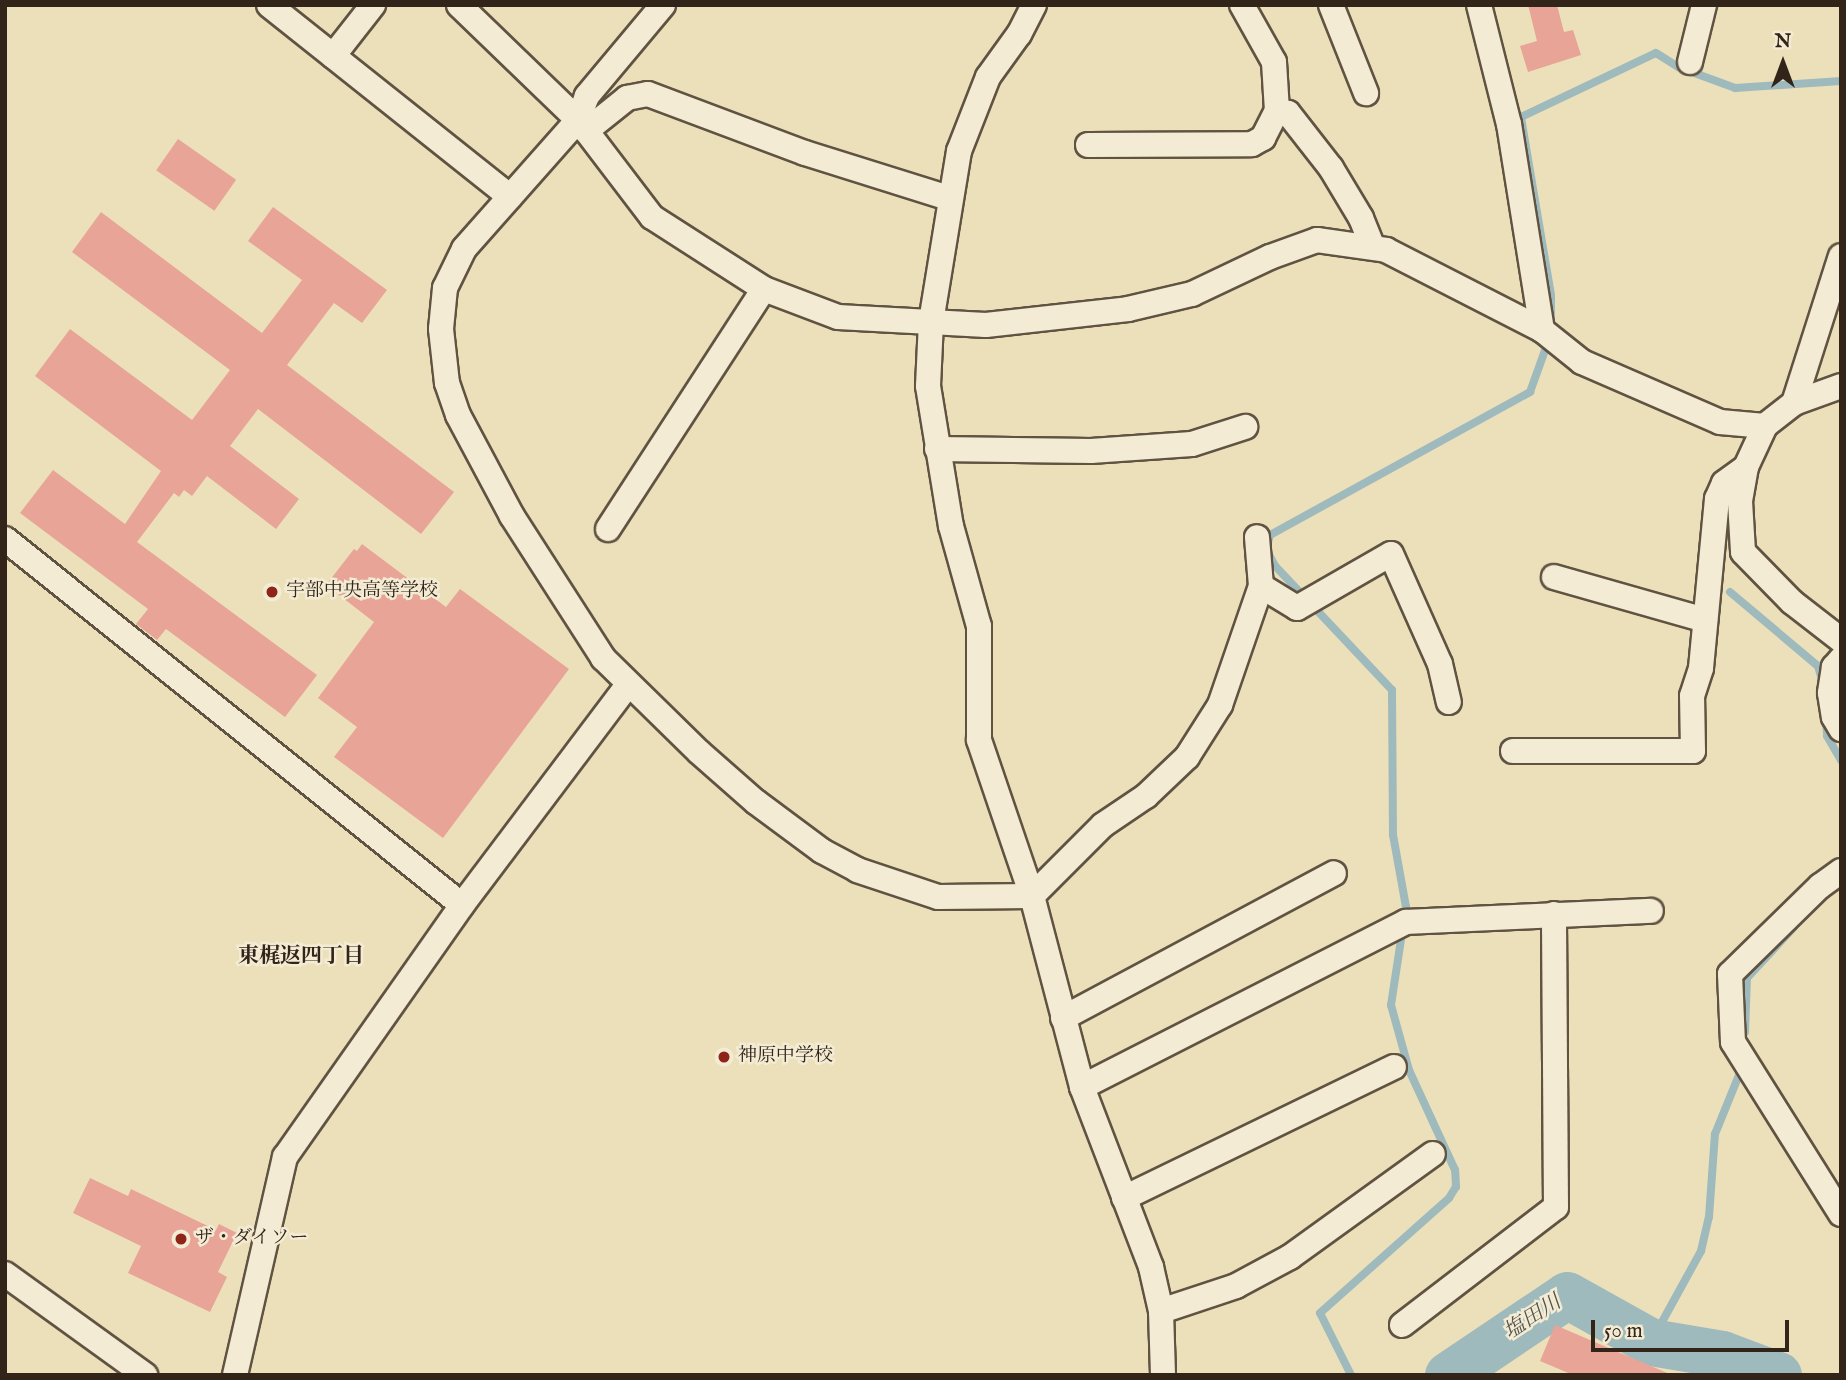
<!DOCTYPE html>
<html>
<head>
<meta charset="utf-8">
<style>
	body { margin:0 }
	#map { position:relative; width:1846px; height:1380px; overflow:hidden; background:#ece0bb; font-family:"IM FELL English","Noto Serif JP",serif }
	div>[style] { position:absolute }
	.stream>* { height:8px; margin:-4px; padding:0 4px; transform-origin:4px; border-radius:4px; background:#9fbabc }
	.river>* { height:47px; margin:-23.5px; padding:0 23.5px; transform-origin:23.5px; border-radius:23.5px; background:#9fbabc }
	.building>* { inset:0; background:#e7a497; transform-origin:0 0 }
	.roads { filter:drop-shadow(2px 0 #605342) drop-shadow(-2px 0 #605342) drop-shadow(0 2px #605342) drop-shadow(0 -2px #605342) }
	.minor>* { height:24px; margin:-12px; padding:0 12px; transform-origin:12px; border-radius:12px; background:#f3ebd3 }
	.dots>* { width:19px; height:19px; translate:-50% -50%; box-sizing:border-box; border:4px solid #f3ebd3; border-radius:50% }
	span { translate:-50% -50%; white-space:nowrap; text-align:center; line-height:1.15; -webkit-text-stroke:5px #f3ebd3; paint-order:stroke }
	.poi-label { font-size:19px; color:#322419 }
	.left { translate:0 -50%; text-align:left }
	.neighbourhood-label { font-size:21px; color:#322419; font-weight:700 }
	.water-label { font-size:21px; color:#53514a; font-style:italic }
	.frame { position:absolute; inset:0; border:7px solid #322419; pointer-events:none }
	.north { position:absolute; left:1748px; top:28px; width:70px; height:70px; -webkit-text-stroke:5px #f3ebd3; paint-order:stroke; rotate:0deg; font-size:19px; font-weight:700; line-height:28px; text-align:center; color:#322419 }
	.north::after { content:''; display:block; margin:auto; width:24px; height:32px; background:#322419; clip-path:polygon(50% 0,100% 100%,50% 72%,0 100%) }
	.scale { position:absolute; left:1591px; top:1320px; width:198px; height:32px; box-sizing:border-box; border:4px solid #322419; border-top:0; padding-left:9px; font-size:21px; line-height:24px; white-space:nowrap; color:#322419; -webkit-text-stroke:5px #f3ebd3; paint-order:stroke }
</style>
</head>
<body>
<div id="map">
	<div class="stream">
		<i style="left:1551px;top:326px;width:31px;rotate:-90deg"></i>
		<i style="left:1551px;top:295px;width:181px;rotate:-99.6deg"></i>
		<i style="left:1521px;top:117px;width:149px;rotate:-25.4deg"></i>
		<i style="left:1656px;top:53px;width:26px;rotate:32deg"></i>
		<i style="left:1678px;top:67px;width:61px;rotate:20.2deg"></i>
		<i style="left:1735px;top:88px;width:106px;rotate:-3.8deg"></i>
		<i style="left:1730px;top:592px;width:115px;rotate:40.1deg"></i>
		<i style="left:1818px;top:666px;width:18px;rotate:74deg"></i>
		<i style="left:1826px;top:720px;width:16px;rotate:86deg"></i>
		<i style="left:1827px;top:736px;width:28px;rotate:60deg"></i>
		<i style="left:1745px;top:1032px;width:54px;rotate:-87.9deg"></i>
		<i style="left:1747px;top:978px;width:69px;rotate:-47.3deg"></i>
		<i style="left:1651px;top:1342px;width:104px;rotate:-61.2deg"></i>
		<i style="left:1701px;top:1251px;width:35px;rotate:-77deg"></i>
		<i style="left:1709px;top:1217px;width:83px;rotate:-85.9deg"></i>
		<i style="left:1715px;top:1134px;width:64px;rotate:-67.9deg"></i>
		<i style="left:1351px;top:1375px;width:69px;rotate:-116.6deg"></i>
		<i style="left:1320px;top:1313px;width:173px;rotate:-41.7deg"></i>
		<i style="left:1449px;top:1198px;width:13px;rotate:-58deg"></i>
		<i style="left:1456px;top:1187px;width:17px;rotate:-93deg"></i>
		<i style="left:1455px;top:1170px;width:110px;rotate:-114.7deg"></i>
		<i style="left:1409px;top:1070px;width:67px;rotate:-105.5deg"></i>
		<i style="left:1391px;top:1005px;width:99px;rotate:-81.3deg"></i>
		<i style="left:1406px;top:907px;width:73px;rotate:-100.2deg"></i>
		<i style="left:1393px;top:835px;width:145px;rotate:-90.4deg"></i>
		<i style="left:1392px;top:690px;width:170px;rotate:-133.3deg"></i>
		<i style="left:1275px;top:566px;width:19px;rotate:-118deg"></i>
		<i style="left:1266px;top:549px;width:15px;rotate:-74deg"></i>
		<i style="left:1270px;top:535px;width:297px;rotate:-28.8deg"></i>
		<i style="left:1530px;top:392px;width:53px;rotate:-70.2deg"></i>
	</div>
	<div class="river">
		<i style="left:1448px;top:1375px;width:143px;rotate:-33.9deg"></i>
		<i style="left:1567px;top:1295px;width:96px;rotate:29.2deg"></i>
		<i style="left:1651px;top:1342px;width:72px;rotate:9.6deg"></i>
		<i style="left:1722px;top:1354px;width:60px;rotate:20.6deg"></i>
	</div>
	<div class="building">
		<i style="clip-path:polygon(1528px 5px,1557px 5px,1564px 32px,1573px 30px,1581px 55px,1528px 72px,1520px 46px,1537px 41px)"></i>
		<i style="left:178px;top:139px;width:71px;height:38px;rotate:35deg"></i>
		<i style="clip-path:polygon(273px 207px,387px 290px,362px 323px,334px 303px,287px 365px,454px 492px,421px 534px,258px 409px,230px 446px,299px 499px,276px 529px,207px 476px,192px 496px,184px 490px,179px 497px,174px 493px,137px 542px,317px 675px,285px 717px,166px 629px,157px 640px,136px 624px,148px 609px,20px 513px,53px 470px,125px 524px,161px 471px,35px 376px,70px 329px,192px 420px,230px 370px,72px 252px,101px 212px,262px 333px,302px 280px,248px 241px)"></i>
		<i style="clip-path:polygon(362px 544px,446px 607px,460px 589px,569px 669px,443px 838px,334px 757px,357px 727px,318px 698px,374px 622px,326px 585px,354px 549px,357px 551px)"></i>
		<i style="clip-path:polygon(90px 1178px,128px 1196px,131px 1189px,216px 1230px,219px 1224px,237px 1233px,218px 1272px,227px 1277px,210px 1312px,128px 1273px,141px 1246px,73px 1213px)"></i>
		<i style="clip-path:polygon(1555px 1325px,1672px 1375px,1573px 1375px,1540px 1361px)"></i>
	</div>
	<div class="roads">
		<div class="minor">
			<i style="left:269px;top:5px;width:308px;rotate:38.5deg"></i>
			<i style="left:459px;top:5px;width:165px;rotate:44deg"></i>
			<i style="left:578px;top:120px;width:122px;rotate:52.7deg"></i>
			<i style="left:652px;top:217px;width:133px;rotate:32.7deg"></i>
			<i style="left:764px;top:289px;width:79px;rotate:20.7deg"></i>
			<i style="left:838px;top:317px;width:148px;rotate:3.1deg"></i>
			<i style="left:986px;top:325px;width:143px;rotate:-6.4deg"></i>
			<i style="left:1128px;top:309px;width:66px;rotate:-13.2deg"></i>
			<i style="left:1192px;top:294px;width:86px;rotate:-25.4deg"></i>
			<i style="left:1270px;top:257px;width:50px;rotate:-19.9deg"></i>
			<i style="left:1317px;top:240px;width:70px;rotate:8.2deg"></i>
			<i style="left:1386px;top:250px;width:175px;rotate:27.1deg"></i>
			<i style="left:1542px;top:330px;width:51px;rotate:38.7deg"></i>
			<i style="left:1582px;top:362px;width:150px;rotate:23.5deg"></i>
			<i style="left:1720px;top:422px;width:45px;rotate:5.1deg"></i>
			<i style="left:663px;top:5px;width:119px;rotate:129.9deg"></i>
			<i style="left:587px;top:96px;width:26px;rotate:111deg"></i>
			<i style="left:578px;top:120px;width:172px;rotate:131.5deg"></i>
			<i style="left:464px;top:249px;width:43px;rotate:116deg"></i>
			<i style="left:445px;top:288px;width:41px;rotate:95.6deg"></i>
			<i style="left:441px;top:329px;width:54px;rotate:83.7deg"></i>
			<i style="left:447px;top:383px;width:34px;rotate:71deg"></i>
			<i style="left:458px;top:415px;width:115px;rotate:61.9deg"></i>
			<i style="left:512px;top:516px;width:169px;rotate:57.3deg"></i>
			<i style="left:603px;top:658px;width:134px;rotate:44.4deg"></i>
			<i style="left:699px;top:752px;width:76px;rotate:41.3deg"></i>
			<i style="left:756px;top:802px;width:82px;rotate:36.6deg"></i>
			<i style="left:822px;top:851px;width:40px;rotate:28deg"></i>
			<i style="left:857px;top:870px;width:85px;rotate:18.4deg"></i>
			<i style="left:938px;top:897px;width:94px;rotate:-0.6deg"></i>
			<i style="left:1032px;top:896px;width:100px;rotate:-45deg"></i>
			<i style="left:1103px;top:825px;width:52px;rotate:-34deg"></i>
			<i style="left:1146px;top:796px;width:57px;rotate:-43.6deg"></i>
			<i style="left:1187px;top:757px;width:62px;rotate:-57.6deg"></i>
			<i style="left:1220px;top:705px;width:126px;rotate:-71deg"></i>
			<i style="left:1261px;top:586px;width:49px;rotate:-94.7deg"></i>
			<i style="left:1034px;top:5px;width:33px;rotate:117deg"></i>
			<i style="left:1019px;top:34px;width:53px;rotate:125.8deg"></i>
			<i style="left:988px;top:77px;width:79px;rotate:111.4deg"></i>
			<i style="left:959px;top:151px;width:173px;rotate:99.3deg"></i>
			<i style="left:931px;top:322px;width:64px;rotate:92.7deg"></i>
			<i style="left:928px;top:386px;width:142px;rotate:80.7deg"></i>
			<i style="left:951px;top:526px;width:104px;rotate:74.4deg"></i>
			<i style="left:979px;top:626px;width:114px;rotate:90deg"></i>
			<i style="left:979px;top:740px;width:165px;rotate:71.2deg"></i>
			<i style="left:1032px;top:896px;width:197px;rotate:75.3deg"></i>
			<i style="left:1082px;top:1087px;width:193px;rotate:69deg"></i>
			<i style="left:1151px;top:1267px;width:45px;rotate:77.2deg"></i>
			<i style="left:1161px;top:1311px;width:64px;rotate:88.2deg"></i>
			<i style="left:1242px;top:5px;width:65px;rotate:60.7deg"></i>
			<i style="left:1274px;top:62px;width:49px;rotate:86.5deg"></i>
			<i style="left:1277px;top:111px;width:11px;rotate:10deg"></i>
			<i style="left:1288px;top:113px;width:70px;rotate:52deg"></i>
			<i style="left:1331px;top:168px;width:58px;rotate:59deg"></i>
			<i style="left:1361px;top:218px;width:31px;rotate:68deg"></i>
			<i style="left:1331px;top:5px;width:95px;rotate:68.3deg"></i>
			<i style="left:1479px;top:5px;width:123px;rotate:75.9deg"></i>
			<i style="left:1509px;top:124px;width:209px;rotate:80.9deg"></i>
			<i style="left:333px;top:56px;width:65px;rotate:-51.9deg"></i>
			<i style="left:1690px;top:62px;width:59px;rotate:-76.2deg"></i>
			<i style="left:586px;top:131px;width:53px;rotate:-38.8deg"></i>
			<i style="left:627px;top:98px;width:21px;rotate:-11deg"></i>
			<i style="left:648px;top:94px;width:168px;rotate:20.6deg"></i>
			<i style="left:805px;top:153px;width:151px;rotate:17.4deg"></i>
			<i style="left:1088px;top:145px;width:164px;rotate:-0.3deg"></i>
			<i style="left:1252px;top:144px;width:13px;rotate:-29deg"></i>
			<i style="left:1263px;top:138px;width:30px;rotate:-63deg"></i>
			<i style="left:1841px;top:386px;width:50px;rotate:160.1deg"></i>
			<i style="left:1794px;top:403px;width:37px;rotate:142deg"></i>
			<i style="left:1765px;top:426px;width:45px;rotate:114.9deg"></i>
			<i style="left:1746px;top:467px;width:35px;rotate:100deg"></i>
			<i style="left:1740px;top:501px;width:51px;rotate:86.6deg"></i>
			<i style="left:1743px;top:552px;width:70px;rotate:45.6deg"></i>
			<i style="left:1792px;top:602px;width:62px;rotate:37.8deg"></i>
			<i style="left:1794px;top:403px;width:154px;rotate:-72.3deg"></i>
			<i style="left:937px;top:449px;width:154px;rotate:0.7deg"></i>
			<i style="left:1091px;top:451px;width:101px;rotate:-4deg"></i>
			<i style="left:1192px;top:444px;width:56px;rotate:-17.8deg"></i>
			<i style="left:608px;top:529px;width:286px;rotate:-57deg"></i>
			<i style="left:5px;top:539px;width:585px;rotate:38.69deg"></i>
			<i style="left:1554px;top:577px;width:157px;rotate:15.9deg"></i>
			<i style="left:1261px;top:586px;width:42px;rotate:31.4deg"></i>
			<i style="left:1297px;top:608px;width:108px;rotate:-29.9deg"></i>
			<i style="left:1391px;top:554px;width:120px;rotate:66deg"></i>
			<i style="left:1440px;top:664px;width:39px;rotate:77deg"></i>
			<i style="left:1841px;top:659px;width:11px;rotate:131deg"></i>
			<i style="left:1834px;top:667px;width:26px;rotate:99deg"></i>
			<i style="left:1830px;top:693px;width:24px;rotate:81deg"></i>
			<i style="left:1834px;top:717px;width:14px;rotate:60deg"></i>
			<i style="left:1513px;top:751px;width:180px"></i>
			<i style="left:1693px;top:751px;width:55px;rotate:-91deg"></i>
			<i style="left:1692px;top:696px;width:29px;rotate:-72deg"></i>
			<i style="left:1701px;top:668px;width:170px;rotate:-84.6deg"></i>
			<i style="left:1717px;top:499px;width:17px;rotate:-66deg"></i>
			<i style="left:1724px;top:483px;width:27px;rotate:-36deg"></i>
			<i style="left:1841px;top:871px;width:26px;rotate:144deg"></i>
			<i style="left:1820px;top:886px;width:126px;rotate:135.6deg"></i>
			<i style="left:1730px;top:974px;width:68px;rotate:87.5deg"></i>
			<i style="left:1733px;top:1042px;width:203px;rotate:57.9deg"></i>
			<i style="left:1063px;top:1018px;width:307px;rotate:-28.1deg"></i>
			<i style="left:1082px;top:1087px;width:364px;rotate:-27deg"></i>
			<i style="left:1406px;top:922px;width:245px;rotate:-2.6deg"></i>
			<i style="left:1124px;top:1198px;width:300px;rotate:-25.9deg"></i>
			<i style="left:5px;top:1274px;width:173px;rotate:35.8deg"></i>
			<i style="left:1161px;top:1311px;width:79px;rotate:-18.4deg"></i>
			<i style="left:1236px;top:1286px;width:61px;rotate:-28.2deg"></i>
			<i style="left:1290px;top:1257px;width:176px;rotate:-35.8deg"></i>
			<i style="left:1402px;top:1325px;width:194px;rotate:-37.5deg"></i>
			<i style="left:1556px;top:1207px;width:293px;rotate:-90.4deg"></i>
			<i style="left:235px;top:1375px;width:224px;rotate:-77.1deg"></i>
			<i style="left:285px;top:1157px;width:308px;rotate:-54.9deg"></i>
			<i style="left:462px;top:905px;width:276px;rotate:-53deg"></i>
		</div>
	</div>
	<div class="dots">
		<i style="left:272px;top:592px;background:#8f2418"></i>
		<i style="left:724px;top:1057px;background:#8f2418"></i>
		<i style="left:181px;top:1239px;background:#8f2418"></i>
	</div>
	<div class="poi-label">
		<span class="left" style="left:286px;top:592px">宇部中央高等学校</span>
		<span class="left" style="left:738px;top:1057px">神原中学校</span>
		<span class="left" style="left:195px;top:1239px">ザ・ダイソー</span>
	</div>
	<div class="neighbourhood-label">
		<span style="left:301px;top:957px">東梶返四丁目</span>
	</div>
	<div class="water-label">
		<span style="left:1533px;top:1318px;rotate:-33deg">塩田川</span>
	</div>
	<div class="frame"></div>
	<div class="north">N</div>
	<div class="scale">50 m</div>
</div>
</body>
</html>
